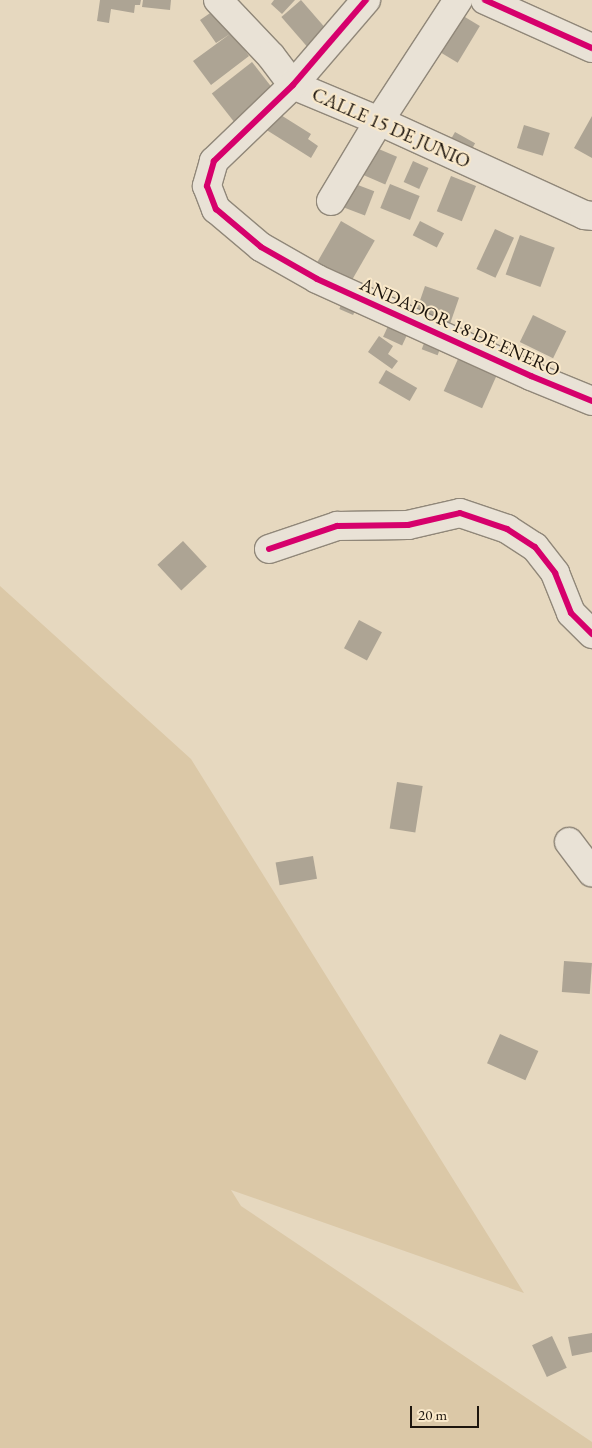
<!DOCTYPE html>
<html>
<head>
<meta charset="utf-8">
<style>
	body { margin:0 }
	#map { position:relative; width:592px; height:1448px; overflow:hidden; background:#e6d8bf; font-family:"EB Garamond",serif }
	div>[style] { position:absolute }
	.green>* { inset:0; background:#dbc8a7 }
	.building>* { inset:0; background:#ada494; transform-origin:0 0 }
	.roads { filter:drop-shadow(1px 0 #908779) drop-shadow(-1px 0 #908779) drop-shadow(0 1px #908779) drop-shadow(0 -1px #908779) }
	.minor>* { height:28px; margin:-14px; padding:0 14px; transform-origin:14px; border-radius:14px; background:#e9e2d6 }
	.cycleway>* { height:6px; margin:-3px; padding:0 3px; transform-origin:3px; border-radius:3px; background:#d6006c }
	span { translate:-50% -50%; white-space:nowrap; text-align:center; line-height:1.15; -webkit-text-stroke:4px #fae9ca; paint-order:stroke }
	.street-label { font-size:19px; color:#1d150d }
	.scale { position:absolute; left:410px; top:1406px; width:69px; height:22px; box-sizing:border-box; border:2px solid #1d150d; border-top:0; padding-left:6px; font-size:15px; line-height:18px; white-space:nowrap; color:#1d150d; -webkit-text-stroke:4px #fae9ca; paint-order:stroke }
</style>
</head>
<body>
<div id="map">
	<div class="green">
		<i style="clip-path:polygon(0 586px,191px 759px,524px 1293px,231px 1190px,241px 1206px,592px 1442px,592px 1448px,0 1448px)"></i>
	</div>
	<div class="building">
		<i style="clip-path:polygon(100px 0,141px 0,140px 5px,135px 5px,134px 13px,111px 9px,109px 23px,97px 21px)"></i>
		<i style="clip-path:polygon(143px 0,171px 0,170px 10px,142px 7px)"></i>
		<i style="clip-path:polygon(274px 0,295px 0,282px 14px,271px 4px)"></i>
		<i style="left:301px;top:0;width:49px;height:26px;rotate:49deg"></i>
		<i style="clip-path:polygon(216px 9px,249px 56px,211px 85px,193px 61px,230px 34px,216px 43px,200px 20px)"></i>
		<i style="left:455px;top:11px;width:29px;height:43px;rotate:31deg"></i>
		<i style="left:252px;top:62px;width:37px;height:51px;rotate:52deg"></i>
		<i style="clip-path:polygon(276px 112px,311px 134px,308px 139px,318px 146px,311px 158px,265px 129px)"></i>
		<i style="clip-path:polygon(592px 116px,592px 158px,574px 148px)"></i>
		<i style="left:524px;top:125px;width:27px;height:24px;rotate:17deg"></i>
		<i style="left:455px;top:132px;width:23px;height:17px;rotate:29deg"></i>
		<i style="left:374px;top:147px;width:25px;height:30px;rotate:23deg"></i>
		<i style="left:413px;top:161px;width:17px;height:23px;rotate:24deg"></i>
		<i style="left:451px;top:176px;width:27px;height:38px;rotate:22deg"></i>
		<i style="left:350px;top:182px;width:26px;height:26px;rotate:21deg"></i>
		<i style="left:390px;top:184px;width:32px;height:26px;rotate:22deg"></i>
		<i style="left:341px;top:221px;width:39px;height:55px;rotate:30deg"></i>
		<i style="left:420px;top:221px;width:27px;height:16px;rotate:27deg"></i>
		<i style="left:495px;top:229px;width:21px;height:44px;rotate:25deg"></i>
		<i style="left:520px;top:235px;width:37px;height:42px;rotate:20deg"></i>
		<i style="left:425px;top:286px;width:36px;height:32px;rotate:19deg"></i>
		<i style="left:344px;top:298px;width:15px;height:12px;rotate:23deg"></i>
		<i style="left:533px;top:315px;width:37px;height:30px;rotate:26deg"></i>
		<i style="left:389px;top:324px;width:21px;height:14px;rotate:25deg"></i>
		<i style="clip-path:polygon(379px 336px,393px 346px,388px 354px,398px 361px,392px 369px,368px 352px)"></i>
		<i style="left:426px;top:338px;width:17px;height:12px;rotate:21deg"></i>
		<i style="left:462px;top:350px;width:42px;height:45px;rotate:24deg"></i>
		<i style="left:386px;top:370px;width:36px;height:15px;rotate:30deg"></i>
		<i style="left:183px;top:541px;width:35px;height:35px;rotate:47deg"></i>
		<i style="left:359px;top:620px;width:26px;height:32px;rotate:28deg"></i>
		<i style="left:397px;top:782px;width:26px;height:47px;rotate:9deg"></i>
		<i style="left:313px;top:856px;width:23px;height:38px;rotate:80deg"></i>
		<i style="left:564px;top:961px;width:28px;height:31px;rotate:4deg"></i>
		<i style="left:500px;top:1034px;width:42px;height:32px;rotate:24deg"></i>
		<i style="clip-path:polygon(592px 1333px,592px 1352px,572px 1356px,568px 1337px)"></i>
		<i style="left:552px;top:1336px;width:35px;height:22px;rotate:65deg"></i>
	</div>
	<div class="roads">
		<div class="minor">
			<i style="left:218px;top:0;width:77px;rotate:46.6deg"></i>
			<i style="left:271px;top:56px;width:36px;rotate:53deg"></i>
			<i style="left:293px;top:85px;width:93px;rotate:22.7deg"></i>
			<i style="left:379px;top:121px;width:226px;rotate:24.6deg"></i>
			<i style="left:584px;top:215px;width:8px;rotate:7deg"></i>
			<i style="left:366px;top:0;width:112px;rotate:130.7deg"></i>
			<i style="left:293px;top:85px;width:110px;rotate:136.1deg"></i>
			<i style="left:214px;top:161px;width:26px;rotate:106deg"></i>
			<i style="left:207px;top:186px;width:25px;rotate:69deg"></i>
			<i style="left:216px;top:209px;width:59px;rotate:40.2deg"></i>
			<i style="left:261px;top:247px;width:64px;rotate:29.7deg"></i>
			<i style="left:317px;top:279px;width:235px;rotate:24.4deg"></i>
			<i style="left:531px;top:376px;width:66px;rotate:22.3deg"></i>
			<i style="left:485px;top:0;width:117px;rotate:24.2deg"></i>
			<i style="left:331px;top:201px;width:93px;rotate:-59deg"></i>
			<i style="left:379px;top:121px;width:145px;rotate:-56.9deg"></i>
			<i style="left:269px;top:549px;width:72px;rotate:-18.7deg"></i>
			<i style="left:337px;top:526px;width:71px;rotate:-0.8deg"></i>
			<i style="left:408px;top:525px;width:53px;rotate:-13deg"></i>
			<i style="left:460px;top:513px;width:50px;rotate:18.8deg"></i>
			<i style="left:507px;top:529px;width:33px;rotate:33deg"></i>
			<i style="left:535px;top:547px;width:33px;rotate:52deg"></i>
			<i style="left:555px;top:573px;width:43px;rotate:68.2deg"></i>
			<i style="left:571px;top:613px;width:30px;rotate:45deg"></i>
			<i style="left:569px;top:842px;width:38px;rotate:53deg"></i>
		</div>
	</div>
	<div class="cycleway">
		<i style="left:366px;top:0;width:112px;rotate:130.7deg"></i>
		<i style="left:293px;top:85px;width:110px;rotate:136.1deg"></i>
		<i style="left:214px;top:161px;width:26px;rotate:106deg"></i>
		<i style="left:207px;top:186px;width:25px;rotate:69deg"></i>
		<i style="left:216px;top:209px;width:59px;rotate:40.2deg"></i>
		<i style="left:261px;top:247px;width:64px;rotate:29.7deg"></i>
		<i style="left:317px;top:279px;width:235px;rotate:24.4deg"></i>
		<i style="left:531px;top:376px;width:66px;rotate:22.3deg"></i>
		<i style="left:485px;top:0;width:117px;rotate:24.2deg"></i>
		<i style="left:269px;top:549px;width:72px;rotate:-18.7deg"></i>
		<i style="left:337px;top:526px;width:71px;rotate:-0.8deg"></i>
		<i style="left:408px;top:525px;width:53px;rotate:-13deg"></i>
		<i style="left:460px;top:513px;width:50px;rotate:18.8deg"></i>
		<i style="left:507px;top:529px;width:33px;rotate:33deg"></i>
		<i style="left:535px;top:547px;width:33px;rotate:52deg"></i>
		<i style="left:555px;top:573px;width:43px;rotate:68.2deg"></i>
		<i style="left:571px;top:613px;width:30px;rotate:45deg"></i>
	</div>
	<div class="street-label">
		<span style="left:391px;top:128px;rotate:24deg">CALLE 15 DE JUNIO</span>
		<span style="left:460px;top:327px;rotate:24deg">ANDADOR 18 DE ENERO</span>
	</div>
	<div class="scale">20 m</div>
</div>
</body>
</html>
